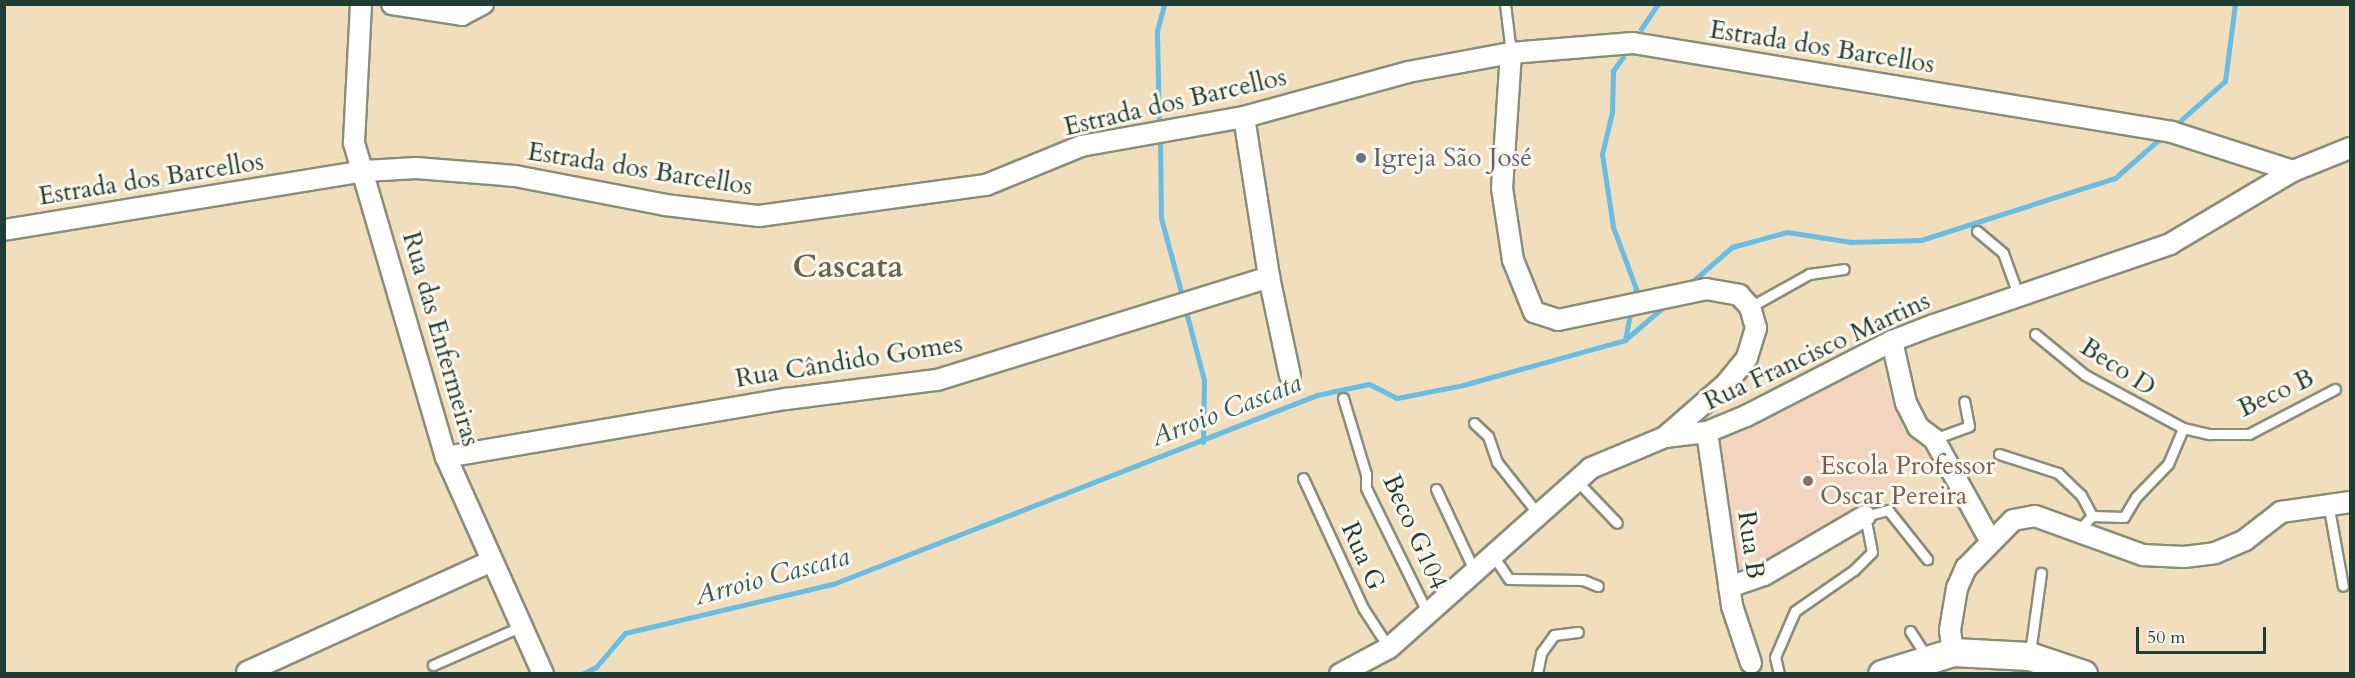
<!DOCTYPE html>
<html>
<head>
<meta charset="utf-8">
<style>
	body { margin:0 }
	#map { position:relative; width:2355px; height:678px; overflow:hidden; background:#f0debd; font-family:Cardo,serif }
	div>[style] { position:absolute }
	.built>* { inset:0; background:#f3d4be }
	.stream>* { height:5px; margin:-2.5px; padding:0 2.5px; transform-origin:2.5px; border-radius:2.5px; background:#67bde3 }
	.roads { filter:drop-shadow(2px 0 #888e78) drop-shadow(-2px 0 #888e78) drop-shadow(0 2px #888e78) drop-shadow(0 -2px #888e78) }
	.service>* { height:9px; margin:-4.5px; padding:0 4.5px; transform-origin:4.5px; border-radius:4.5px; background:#fff }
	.minor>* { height:20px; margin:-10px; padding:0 10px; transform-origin:10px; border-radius:10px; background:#fff }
	.secondary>* { height:27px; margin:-13.5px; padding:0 13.5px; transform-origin:13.5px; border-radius:13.5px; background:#fff }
	.dots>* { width:16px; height:16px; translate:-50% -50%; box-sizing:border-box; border:3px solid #fbf7ec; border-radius:50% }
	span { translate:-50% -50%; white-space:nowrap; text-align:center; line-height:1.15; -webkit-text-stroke:6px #fbf7ec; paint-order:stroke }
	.street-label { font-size:26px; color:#1f3d34 }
	.worship-label { font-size:26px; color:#5b616d }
	.left { translate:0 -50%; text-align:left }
	.education-label { font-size:26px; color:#785e54 }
	.water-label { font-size:27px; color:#315d60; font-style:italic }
	.district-label { font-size:32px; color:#6b6550; font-weight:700 }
	.frame { position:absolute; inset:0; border:6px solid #1f3d34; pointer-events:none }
	.scale { position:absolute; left:2136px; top:627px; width:130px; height:27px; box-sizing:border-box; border:3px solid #1f3d34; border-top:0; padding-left:8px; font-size:18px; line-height:21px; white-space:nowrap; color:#1f3d34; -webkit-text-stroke:4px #fbf7ec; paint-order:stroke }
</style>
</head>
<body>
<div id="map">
	<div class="built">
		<i style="clip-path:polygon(1873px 357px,1903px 427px,1915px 438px,1927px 465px,1870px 497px,1861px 512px,1744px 579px,1724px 533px,1713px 435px)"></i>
	</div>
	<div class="stream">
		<i style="left:1641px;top:29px;width:30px;rotate:-56deg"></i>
		<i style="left:1623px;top:57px;width:17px;rotate:126deg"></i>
		<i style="left:1613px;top:71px;width:41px;rotate:91.4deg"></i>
		<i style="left:1612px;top:112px;width:43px;rotate:103.4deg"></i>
		<i style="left:1602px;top:154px;width:74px;rotate:81.4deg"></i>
		<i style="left:1613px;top:227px;width:66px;rotate:69.6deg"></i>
		<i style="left:1636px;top:289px;width:12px;rotate:104deg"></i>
		<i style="left:1159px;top:128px;width:97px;rotate:-91.2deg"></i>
		<i style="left:1157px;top:31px;width:28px;rotate:-75deg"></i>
		<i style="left:2172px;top:128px;width:71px;rotate:-41.6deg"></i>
		<i style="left:2225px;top:81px;width:78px;rotate:-82.6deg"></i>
		<i style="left:1160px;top:137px;width:81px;rotate:89.3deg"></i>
		<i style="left:1161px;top:218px;width:84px;rotate:74.8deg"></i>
		<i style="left:1687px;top:286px;width:60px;rotate:-40.9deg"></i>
		<i style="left:1732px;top:247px;width:57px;rotate:-15.3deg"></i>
		<i style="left:1787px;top:232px;width:65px;rotate:8.9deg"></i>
		<i style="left:1851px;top:242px;width:70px;rotate:-1.6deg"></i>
		<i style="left:1921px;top:240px;width:204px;rotate:-17.7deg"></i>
		<i style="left:2115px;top:178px;width:64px;rotate:-41.2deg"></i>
		<i style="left:1185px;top:308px;width:74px;rotate:75.2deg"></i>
		<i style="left:1204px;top:380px;width:62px;rotate:90.9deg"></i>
		<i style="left:1626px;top:339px;width:54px;rotate:-40.5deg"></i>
		<i style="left:582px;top:674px;width:16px;rotate:-27deg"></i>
		<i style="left:596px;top:667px;width:45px;rotate:-49.5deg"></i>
		<i style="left:625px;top:633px;width:214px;rotate:-13.3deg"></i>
		<i style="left:833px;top:584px;width:520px;rotate:-21.33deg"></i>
		<i style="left:1317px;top:395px;width:53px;rotate:-11.9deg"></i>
		<i style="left:1369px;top:384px;width:31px;rotate:27deg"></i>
		<i style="left:1397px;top:398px;width:67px;rotate:-11.1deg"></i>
		<i style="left:1463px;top:385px;width:168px;rotate:-15.5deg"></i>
		<i style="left:1625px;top:340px;width:31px;rotate:-79deg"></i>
	</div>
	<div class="roads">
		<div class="service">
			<i style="left:1505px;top:4px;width:49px;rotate:83deg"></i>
			<i style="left:1977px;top:231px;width:34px;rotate:40deg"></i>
			<i style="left:2003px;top:253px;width:47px;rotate:70deg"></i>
			<i style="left:1750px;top:307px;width:68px;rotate:-29.2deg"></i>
			<i style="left:1809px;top:274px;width:35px;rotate:-8deg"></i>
			<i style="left:2035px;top:334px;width:65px;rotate:39.4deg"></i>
			<i style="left:2085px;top:375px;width:111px;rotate:28.4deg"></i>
			<i style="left:1343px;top:398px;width:79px;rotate:73.2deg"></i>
			<i style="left:1366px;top:474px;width:14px;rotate:90deg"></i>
			<i style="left:1366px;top:488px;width:140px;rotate:63.8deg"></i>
			<i style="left:1474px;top:423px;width:19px;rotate:43deg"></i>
			<i style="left:1488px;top:436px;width:28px;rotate:71deg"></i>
			<i style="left:1497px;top:462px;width:66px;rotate:51.7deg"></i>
			<i style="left:1934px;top:439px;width:37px;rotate:-20deg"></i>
			<i style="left:1969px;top:426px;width:25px;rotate:-101deg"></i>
			<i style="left:1999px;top:454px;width:62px;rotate:17.9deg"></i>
			<i style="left:2058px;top:473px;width:32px;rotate:44deg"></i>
			<i style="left:2081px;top:495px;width:24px;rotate:62deg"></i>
			<i style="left:1303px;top:478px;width:143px;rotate:65.2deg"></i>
			<i style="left:1363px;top:608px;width:48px;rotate:57deg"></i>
			<i style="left:1576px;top:480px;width:59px;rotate:46.4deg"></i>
			<i style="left:1436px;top:489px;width:89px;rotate:64.9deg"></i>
			<i style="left:2328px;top:503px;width:84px;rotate:79.8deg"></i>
			<i style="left:2077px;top:532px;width:22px;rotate:-47deg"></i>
			<i style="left:2092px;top:516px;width:32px;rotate:2deg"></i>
			<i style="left:2124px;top:517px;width:23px;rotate:-59deg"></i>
			<i style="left:2136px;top:497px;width:46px;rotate:-45.9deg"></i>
			<i style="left:2168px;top:464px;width:39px;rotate:-67deg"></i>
			<i style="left:2183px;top:428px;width:28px;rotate:13deg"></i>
			<i style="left:2210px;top:434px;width:39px"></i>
			<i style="left:2249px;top:434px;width:97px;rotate:-27.6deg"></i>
			<i style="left:1492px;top:554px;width:30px;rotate:56deg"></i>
			<i style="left:1509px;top:579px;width:74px;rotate:0.8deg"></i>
			<i style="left:1583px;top:580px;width:16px;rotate:22deg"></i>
			<i style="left:1910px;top:631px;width:31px;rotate:57deg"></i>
			<i style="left:2030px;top:653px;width:81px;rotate:-82.2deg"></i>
			<i style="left:433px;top:665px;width:95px;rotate:-23.6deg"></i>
			<i style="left:1537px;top:674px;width:21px;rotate:-79deg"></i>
			<i style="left:1541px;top:653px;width:22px;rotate:-54deg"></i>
			<i style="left:1554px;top:635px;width:24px;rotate:-7deg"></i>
			<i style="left:1779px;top:674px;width:17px;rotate:-103deg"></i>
			<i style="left:1775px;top:657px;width:50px;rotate:-66.5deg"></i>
			<i style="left:1795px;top:611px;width:72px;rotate:-34.8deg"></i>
			<i style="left:1854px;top:570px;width:25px;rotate:-45deg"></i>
			<i style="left:1872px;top:552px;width:37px;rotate:-101deg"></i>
			<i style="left:1865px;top:516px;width:24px;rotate:-15deg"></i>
			<i style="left:1888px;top:510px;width:63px;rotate:51.5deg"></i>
		</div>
		<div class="minor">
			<i style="left:361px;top:4px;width:139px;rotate:92.9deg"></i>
			<i style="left:354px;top:143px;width:327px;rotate:73.7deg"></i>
			<i style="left:446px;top:457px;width:238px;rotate:65.9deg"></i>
			<i style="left:392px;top:4px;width:71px;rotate:8.9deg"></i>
			<i style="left:462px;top:15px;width:24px;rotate:-28deg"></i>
			<i style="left:1511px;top:53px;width:135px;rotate:93.8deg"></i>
			<i style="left:1502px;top:188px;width:73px;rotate:81.3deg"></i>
			<i style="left:1513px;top:260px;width:56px;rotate:68deg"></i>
			<i style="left:1534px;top:312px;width:25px;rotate:18deg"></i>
			<i style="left:1558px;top:320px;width:151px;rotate:-11.8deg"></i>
			<i style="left:1706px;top:289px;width:34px;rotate:10deg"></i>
			<i style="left:1739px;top:295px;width:16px;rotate:47deg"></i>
			<i style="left:1750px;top:307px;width:22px;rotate:74deg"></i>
			<i style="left:1756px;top:328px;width:31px;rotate:107deg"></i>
			<i style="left:1747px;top:358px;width:32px;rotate:129deg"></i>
			<i style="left:1727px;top:383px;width:82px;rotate:138.9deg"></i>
			<i style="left:1244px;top:117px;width:162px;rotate:81.1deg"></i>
			<i style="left:1269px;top:277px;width:101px;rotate:78deg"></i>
			<i style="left:4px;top:230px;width:366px;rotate:-9.3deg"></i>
			<i style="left:365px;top:171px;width:51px;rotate:-3.4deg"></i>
			<i style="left:416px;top:168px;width:99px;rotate:4.6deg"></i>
			<i style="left:515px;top:176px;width:153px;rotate:10.9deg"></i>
			<i style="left:665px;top:205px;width:95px;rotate:6.7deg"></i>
			<i style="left:759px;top:216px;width:229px;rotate:-7.8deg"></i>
			<i style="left:986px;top:185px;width:103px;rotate:-22.3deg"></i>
			<i style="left:1081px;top:146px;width:166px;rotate:-10.1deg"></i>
			<i style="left:1244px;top:117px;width:170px;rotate:-15.3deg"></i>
			<i style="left:1408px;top:72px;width:105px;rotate:-10.5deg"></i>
			<i style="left:1511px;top:53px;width:122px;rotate:-4.7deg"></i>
			<i style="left:1633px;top:43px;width:546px;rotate:9.38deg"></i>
			<i style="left:2172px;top:132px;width:127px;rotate:17.9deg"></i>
			<i style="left:1892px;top:341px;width:64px;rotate:77.3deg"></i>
			<i style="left:1906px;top:403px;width:27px;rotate:63deg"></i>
			<i style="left:1918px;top:427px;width:20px;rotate:37deg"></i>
			<i style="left:1934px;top:439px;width:115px;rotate:61deg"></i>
			<i style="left:1707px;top:432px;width:176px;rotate:81.8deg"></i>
			<i style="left:1732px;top:606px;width:60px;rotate:71.6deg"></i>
			<i style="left:446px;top:457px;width:345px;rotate:-9.7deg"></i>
			<i style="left:786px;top:399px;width:152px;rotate:-7.2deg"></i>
			<i style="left:937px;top:380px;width:348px;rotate:-17.2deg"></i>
			<i style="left:1729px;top:587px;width:37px;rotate:-19deg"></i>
			<i style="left:1764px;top:575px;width:117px;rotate:-30.3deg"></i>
			<i style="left:1953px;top:652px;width:22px;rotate:-98deg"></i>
			<i style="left:1950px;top:630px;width:43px;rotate:-80.5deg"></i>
			<i style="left:1957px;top:588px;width:22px;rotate:-66deg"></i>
			<i style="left:1966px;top:568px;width:67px;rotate:-45.6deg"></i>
			<i style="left:2013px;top:520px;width:22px;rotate:-10deg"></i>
			<i style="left:2035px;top:516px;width:115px;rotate:19.9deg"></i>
			<i style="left:2143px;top:555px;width:41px;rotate:2.8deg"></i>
			<i style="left:2184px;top:557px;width:31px;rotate:-7deg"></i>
			<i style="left:2215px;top:553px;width:33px;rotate:-23deg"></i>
			<i style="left:2245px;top:540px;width:46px;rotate:-37.9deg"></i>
			<i style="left:2281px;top:512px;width:70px;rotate:-8.2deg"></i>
			<i style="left:247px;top:672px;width:267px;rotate:-24.4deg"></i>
			<i style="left:1340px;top:674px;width:55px;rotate:-28deg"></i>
			<i style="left:1389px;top:648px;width:271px;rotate:-41.7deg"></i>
			<i style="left:1591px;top:468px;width:80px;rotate:-22.7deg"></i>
			<i style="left:1665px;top:437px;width:42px;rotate:-6.8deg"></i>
			<i style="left:1707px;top:432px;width:42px;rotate:-22.3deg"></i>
			<i style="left:1746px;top:416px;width:164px;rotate:-27.2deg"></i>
			<i style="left:1892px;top:341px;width:45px;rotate:-20.9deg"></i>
			<i style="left:1934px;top:325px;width:250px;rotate:-18.9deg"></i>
			<i style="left:2170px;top:244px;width:143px;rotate:-30.7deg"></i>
			<i style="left:2293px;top:171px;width:61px;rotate:-22deg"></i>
		</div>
		<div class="secondary">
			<i style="left:1882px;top:674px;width:74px;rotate:-17.2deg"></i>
			<i style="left:1953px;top:652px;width:76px;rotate:3deg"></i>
			<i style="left:2029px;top:656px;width:57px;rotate:18.4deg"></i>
		</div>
	</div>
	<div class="dots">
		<i style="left:1361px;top:158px;background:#6b7280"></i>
		<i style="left:1808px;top:481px;background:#8d6e63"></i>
	</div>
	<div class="street-label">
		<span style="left:1822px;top:47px;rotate:9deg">Estrada dos Barcellos</span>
		<span style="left:1175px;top:102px;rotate:-13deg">Estrada dos Barcellos</span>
		<span style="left:640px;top:169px;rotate:9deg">Estrada dos Barcellos</span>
		<span style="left:151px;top:179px;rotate:-9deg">Estrada dos Barcellos</span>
		<span style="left:441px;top:339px;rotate:74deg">Rua das Enfermeiras</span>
		<span style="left:1817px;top:351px;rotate:-25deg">Rua Francisco Martins</span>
		<span style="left:849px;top:361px;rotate:-9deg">Rua Cândido Gomes</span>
		<span style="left:2118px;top:367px;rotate:33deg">Beco D</span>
		<span style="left:2276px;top:393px;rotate:-25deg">Beco B</span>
		<span style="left:1415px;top:532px;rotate:66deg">Beco G104</span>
		<span style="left:1751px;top:545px;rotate:82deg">Rua B</span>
		<span style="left:1363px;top:556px;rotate:66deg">Rua G</span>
	</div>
	<div class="worship-label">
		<span class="left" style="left:1373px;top:158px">Igreja São José</span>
	</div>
	<div class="education-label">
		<span class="left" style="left:1820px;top:481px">Escola Professor<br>Oscar Pereira</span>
	</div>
	<div class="water-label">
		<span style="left:1226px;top:410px;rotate:-21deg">Arroio Cascata</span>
		<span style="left:772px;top:576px;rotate:-15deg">Arroio Cascata</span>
	</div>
	<div class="district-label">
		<span style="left:848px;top:267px">Cascata</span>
	</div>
	<div class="frame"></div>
	<div class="scale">50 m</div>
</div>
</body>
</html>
